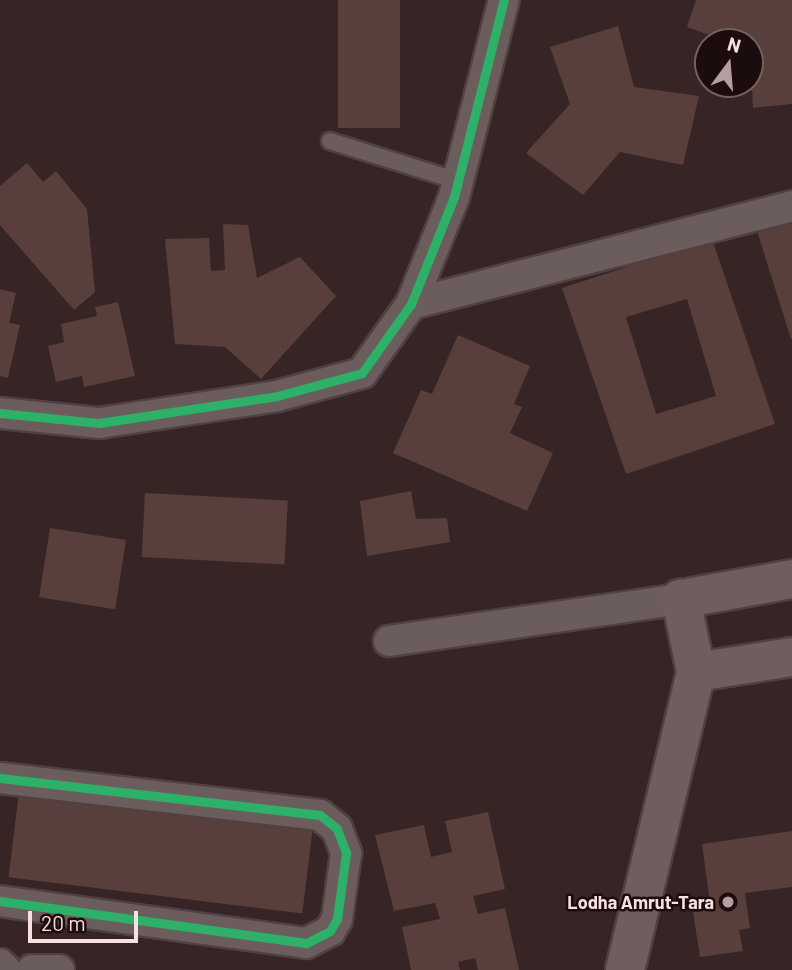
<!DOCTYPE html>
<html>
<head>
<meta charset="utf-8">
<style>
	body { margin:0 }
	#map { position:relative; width:792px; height:970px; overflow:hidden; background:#372425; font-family:Barlow,sans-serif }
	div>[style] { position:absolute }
	.building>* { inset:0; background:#583f3b; transform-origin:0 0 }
	.roads { filter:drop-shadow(2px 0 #504041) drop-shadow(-2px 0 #504041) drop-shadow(0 2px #504041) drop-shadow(0 -2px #504041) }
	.lane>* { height:16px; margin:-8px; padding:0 8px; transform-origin:8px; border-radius:8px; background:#6c5d5d }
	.street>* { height:30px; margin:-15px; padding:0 15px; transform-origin:15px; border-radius:15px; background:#6c5d5d }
	.secondary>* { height:38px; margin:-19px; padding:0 19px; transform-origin:19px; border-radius:19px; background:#705e5f }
	.cycleway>* { height:9px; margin:-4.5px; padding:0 4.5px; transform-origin:4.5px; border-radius:4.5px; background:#2db169 }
	.dots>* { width:19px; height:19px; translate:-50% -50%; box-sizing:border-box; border:4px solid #1b0c0d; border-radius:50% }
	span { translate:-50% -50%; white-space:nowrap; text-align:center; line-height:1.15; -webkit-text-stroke:5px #1b0c0d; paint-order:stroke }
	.poi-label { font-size:18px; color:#f8e0e1; font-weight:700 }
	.right { translate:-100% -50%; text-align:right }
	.north { position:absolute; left:694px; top:28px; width:70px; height:70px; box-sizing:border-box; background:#1b0c0d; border:2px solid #736162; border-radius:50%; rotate:16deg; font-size:19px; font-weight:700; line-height:28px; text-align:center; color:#f8e0e1 }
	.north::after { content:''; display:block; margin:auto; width:24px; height:32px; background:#b49e9f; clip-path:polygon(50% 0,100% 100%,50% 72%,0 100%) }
	.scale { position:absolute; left:28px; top:911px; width:110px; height:32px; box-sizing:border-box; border:4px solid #f8e0e1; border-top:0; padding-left:9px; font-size:21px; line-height:24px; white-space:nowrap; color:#f8e0e1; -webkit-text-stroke:5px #1b0c0d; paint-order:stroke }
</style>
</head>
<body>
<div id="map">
	<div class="building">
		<i style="left:338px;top:0;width:62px;height:128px"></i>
		<i style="clip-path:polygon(696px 0,792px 0,792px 104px,753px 108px,750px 42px,729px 42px,687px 27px)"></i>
		<i style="clip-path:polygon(618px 26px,634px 87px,699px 96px,683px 165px,620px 152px,583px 195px,526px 153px,570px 104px,550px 47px)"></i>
		<i style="clip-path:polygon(27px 163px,43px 182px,56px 171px,87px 209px,95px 292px,74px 310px,0 225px,0 186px)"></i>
		<i style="clip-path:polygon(792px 220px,792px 339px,791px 339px,757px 231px)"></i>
		<i style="clip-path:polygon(223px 224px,248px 225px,257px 278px,300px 257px,336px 296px,261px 379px,225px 347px,175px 344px,165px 239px,209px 238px,211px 271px,225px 270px)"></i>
		<i style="clip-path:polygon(evenodd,712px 239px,775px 424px,626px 474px,562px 288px,712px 239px,687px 299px,716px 396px,656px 414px,626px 317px,687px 299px)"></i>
		<i style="clip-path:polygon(0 289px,16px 293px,9px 323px,20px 325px,8px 378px,0 376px)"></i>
		<i style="clip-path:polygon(118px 302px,135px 376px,84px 387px,82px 376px,56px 382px,48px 346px,64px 342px,61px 324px,97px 316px,95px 307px)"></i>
		<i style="clip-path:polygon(458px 335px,530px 366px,514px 404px,522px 407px,510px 433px,553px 453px,527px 511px,393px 453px,421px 390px,432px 394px)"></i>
		<i style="clip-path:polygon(411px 491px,416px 519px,447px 518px,450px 542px,367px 556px,360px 501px)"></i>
		<i style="left:145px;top:493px;width:143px;height:64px;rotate:3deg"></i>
		<i style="left:50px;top:528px;width:77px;height:70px;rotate:9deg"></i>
		<i style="left:19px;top:792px;width:296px;height:86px;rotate:7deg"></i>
		<i style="clip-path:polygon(488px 812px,505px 889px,473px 896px,478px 914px,505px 908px,519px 970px,478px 970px,475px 958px,458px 962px,460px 970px,411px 970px,402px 927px,440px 919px,435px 903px,394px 911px,375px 835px,424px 825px,431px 857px,452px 852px,445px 821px)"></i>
		<i style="clip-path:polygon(792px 831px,792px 887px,745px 893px,750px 928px,739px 930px,743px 951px,700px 957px,693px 912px,711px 910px,702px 844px)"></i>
	</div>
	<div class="roads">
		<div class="lane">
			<i style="left:330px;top:141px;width:134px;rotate:17.4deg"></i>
		</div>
		<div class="street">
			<i style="left:411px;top:304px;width:393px;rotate:-14.4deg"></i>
			<i style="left:0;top:413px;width:100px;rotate:5.8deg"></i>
			<i style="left:99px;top:423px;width:180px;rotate:-8.6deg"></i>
			<i style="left:277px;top:396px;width:88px;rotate:-15.1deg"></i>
			<i style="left:362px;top:373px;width:85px;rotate:-54.6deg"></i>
			<i style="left:411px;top:304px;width:115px;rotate:-68.1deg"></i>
			<i style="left:454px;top:197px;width:203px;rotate:-75.8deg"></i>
			<i style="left:389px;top:641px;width:295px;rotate:-8.2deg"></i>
			<i style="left:0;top:778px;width:322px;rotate:6.6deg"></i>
			<i style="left:320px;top:815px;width:22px;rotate:39deg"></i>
			<i style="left:337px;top:829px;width:26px;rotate:69deg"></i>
			<i style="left:346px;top:853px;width:67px;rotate:97.8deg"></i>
			<i style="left:337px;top:919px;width:14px;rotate:120deg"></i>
			<i style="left:330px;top:931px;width:27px;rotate:153deg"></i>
			<i style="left:306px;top:943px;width:309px;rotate:-172.2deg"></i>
			<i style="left:0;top:964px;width:8px;rotate:45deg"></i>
			<i style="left:32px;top:970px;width:27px"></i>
		</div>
		<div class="secondary">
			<i style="left:696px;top:672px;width:97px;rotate:-8.9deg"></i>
			<i style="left:625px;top:970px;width:306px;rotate:-76.6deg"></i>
			<i style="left:696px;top:672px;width:75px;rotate:-101.6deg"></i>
			<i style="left:681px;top:599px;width:113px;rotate:-10.2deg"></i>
		</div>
	</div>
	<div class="cycleway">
		<i style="left:0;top:413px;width:100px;rotate:5.8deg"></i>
		<i style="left:99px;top:423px;width:180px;rotate:-8.6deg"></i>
		<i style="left:277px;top:396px;width:88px;rotate:-15.1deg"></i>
		<i style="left:362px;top:373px;width:85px;rotate:-54.6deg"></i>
		<i style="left:411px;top:304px;width:115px;rotate:-68.1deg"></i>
		<i style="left:454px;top:197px;width:203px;rotate:-75.8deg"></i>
		<i style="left:0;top:778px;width:322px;rotate:6.6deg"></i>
		<i style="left:320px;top:815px;width:22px;rotate:39deg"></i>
		<i style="left:337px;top:829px;width:26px;rotate:69deg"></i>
		<i style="left:346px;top:853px;width:67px;rotate:97.8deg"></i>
		<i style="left:337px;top:919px;width:14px;rotate:120deg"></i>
		<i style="left:330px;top:931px;width:27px;rotate:153deg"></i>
		<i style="left:306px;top:943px;width:309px;rotate:-172.2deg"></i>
	</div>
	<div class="dots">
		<i style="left:728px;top:902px;background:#b49e9f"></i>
	</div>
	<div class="poi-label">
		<span class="right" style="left:714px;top:902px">Lodha Amrut-Tara</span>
	</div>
	<div class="north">N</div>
	<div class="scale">20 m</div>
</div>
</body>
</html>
